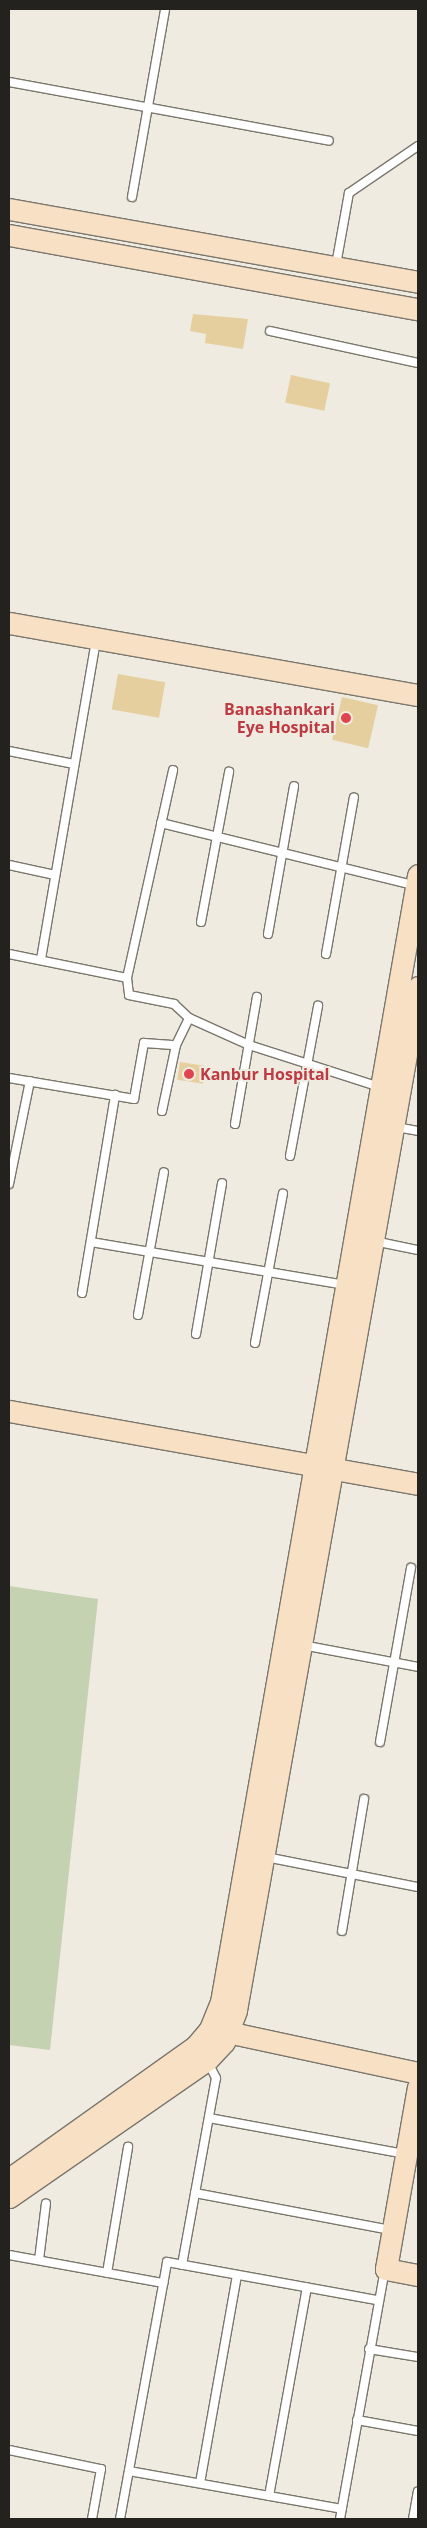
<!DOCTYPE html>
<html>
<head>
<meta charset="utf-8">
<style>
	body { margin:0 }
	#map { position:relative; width:427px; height:2528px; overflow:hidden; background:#f0ebe0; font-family:"Open Sans",sans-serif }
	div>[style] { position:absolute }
	.green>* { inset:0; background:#c4d2b2 }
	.building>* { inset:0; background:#e5cf9e; transform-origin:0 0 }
	.roads { filter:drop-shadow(1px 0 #7a766c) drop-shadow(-1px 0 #7a766c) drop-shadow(0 1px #7a766c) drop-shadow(0 -1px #7a766c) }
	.lane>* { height:8px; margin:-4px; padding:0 4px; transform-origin:4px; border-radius:4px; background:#fff }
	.secondary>* { height:21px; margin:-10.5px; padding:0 10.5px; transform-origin:10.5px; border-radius:10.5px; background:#f8e0c5 }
	.dots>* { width:14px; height:14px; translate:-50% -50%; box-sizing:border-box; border:2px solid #f0ebe0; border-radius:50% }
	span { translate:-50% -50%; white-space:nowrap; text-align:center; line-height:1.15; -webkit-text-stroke:4px #f0ebe0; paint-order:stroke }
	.health-label { font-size:16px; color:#be3a42; font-weight:700 }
	.right { translate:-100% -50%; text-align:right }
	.left { translate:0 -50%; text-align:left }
	.frame { position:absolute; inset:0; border:10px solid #24221e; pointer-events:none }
</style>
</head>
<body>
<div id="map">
	<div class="green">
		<i style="clip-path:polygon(9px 1586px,98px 1599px,50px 2050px,9px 2045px)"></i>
	</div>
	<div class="building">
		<i style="clip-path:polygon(193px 314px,248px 319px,243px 349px,205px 343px,206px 334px,190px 331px)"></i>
		<i style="left:291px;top:375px;width:40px;height:28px;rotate:12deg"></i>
		<i style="left:118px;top:674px;width:48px;height:36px;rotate:10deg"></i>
		<i style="left:342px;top:697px;width:37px;height:44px;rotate:13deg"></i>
		<i style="left:180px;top:1062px;width:26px;height:18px;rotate:9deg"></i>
	</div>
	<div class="roads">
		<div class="lane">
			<i style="left:9px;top:82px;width:325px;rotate:10.4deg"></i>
			<i style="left:132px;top:197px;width:191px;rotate:-80deg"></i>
			<i style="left:336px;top:265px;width:73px;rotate:-79.8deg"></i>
			<i style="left:349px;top:193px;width:83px;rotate:-34.3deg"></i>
			<i style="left:270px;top:331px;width:151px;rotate:12.2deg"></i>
			<i style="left:9px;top:751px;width:66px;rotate:11.3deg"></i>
			<i style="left:161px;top:823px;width:260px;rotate:13.8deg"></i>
			<i style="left:9px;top:865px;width:47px;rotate:12.3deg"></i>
			<i style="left:201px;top:922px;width:153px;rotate:-79.4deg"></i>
			<i style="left:268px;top:934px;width:150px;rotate:-80deg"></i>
			<i style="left:9px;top:954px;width:120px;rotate:11.5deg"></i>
			<i style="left:127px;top:978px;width:17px;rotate:83deg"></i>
			<i style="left:129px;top:995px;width:46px;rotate:11.3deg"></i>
			<i style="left:174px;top:1004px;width:21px;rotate:43deg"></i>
			<i style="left:189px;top:1018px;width:66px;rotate:24.2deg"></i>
			<i style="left:249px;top:1045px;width:138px;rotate:17.8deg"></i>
			<i style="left:326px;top:954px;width:159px;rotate:-79.9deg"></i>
			<i style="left:41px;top:959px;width:324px;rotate:-80.2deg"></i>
			<i style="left:127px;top:978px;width:213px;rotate:-77.5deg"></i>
			<i style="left:9px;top:1078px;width:127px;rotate:9.5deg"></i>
			<i style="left:134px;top:1099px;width:57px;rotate:-79.9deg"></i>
			<i style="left:144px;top:1043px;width:32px;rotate:4deg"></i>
			<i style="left:162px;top:1111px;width:67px;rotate:-78deg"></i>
			<i style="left:176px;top:1045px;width:30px;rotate:-64deg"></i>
			<i style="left:235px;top:1124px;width:129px;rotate:-80.2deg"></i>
			<i style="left:396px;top:1127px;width:22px;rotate:10deg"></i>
			<i style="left:290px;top:1156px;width:153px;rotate:-79.4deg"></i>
			<i style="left:9px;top:1184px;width:105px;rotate:-78.5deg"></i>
			<i style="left:374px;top:1241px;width:45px;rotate:11.6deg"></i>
			<i style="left:91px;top:1242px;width:258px;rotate:9.6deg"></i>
			<i style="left:82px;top:1293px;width:201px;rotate:-80.5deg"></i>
			<i style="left:138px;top:1315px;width:145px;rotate:-79.7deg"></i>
			<i style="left:196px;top:1334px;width:153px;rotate:-80.2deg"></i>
			<i style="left:255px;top:1343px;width:152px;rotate:-79.4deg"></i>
			<i style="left:302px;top:1645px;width:118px;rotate:10.7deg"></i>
			<i style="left:380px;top:1742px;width:177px;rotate:-79.9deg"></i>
			<i style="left:266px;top:1857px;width:155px;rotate:11.2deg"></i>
			<i style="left:342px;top:1931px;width:134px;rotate:-80.5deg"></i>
			<i style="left:209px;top:2118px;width:200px;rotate:10.4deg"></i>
			<i style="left:195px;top:2193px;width:199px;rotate:10.7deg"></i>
			<i style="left:9px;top:2255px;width:157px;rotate:10.3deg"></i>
			<i style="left:39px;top:2260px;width:57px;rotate:-83deg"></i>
			<i style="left:182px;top:2265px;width:190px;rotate:-79.7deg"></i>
			<i style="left:216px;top:2078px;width:18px;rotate:-117deg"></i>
			<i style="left:107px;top:2273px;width:128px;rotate:-80.5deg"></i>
			<i style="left:369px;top:2349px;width:50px;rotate:9.3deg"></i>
			<i style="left:357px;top:2420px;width:62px;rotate:10.2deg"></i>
			<i style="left:9px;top:2450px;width:94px;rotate:11.7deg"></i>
			<i style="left:101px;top:2469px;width:51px;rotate:100.2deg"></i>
			<i style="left:129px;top:2471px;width:216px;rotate:10.1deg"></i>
			<i style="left:200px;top:2483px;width:211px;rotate:-79.9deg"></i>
			<i style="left:269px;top:2496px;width:212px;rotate:-79.7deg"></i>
			<i style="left:120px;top:2519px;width:261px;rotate:-79.6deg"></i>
			<i style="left:167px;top:2262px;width:213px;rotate:10.3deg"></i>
			<i style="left:340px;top:2519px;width:253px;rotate:-79.8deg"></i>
			<i style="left:413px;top:2519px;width:28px;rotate:-80deg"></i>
		</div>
		<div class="secondary">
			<i style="left:9px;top:209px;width:415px;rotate:10.1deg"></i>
			<i style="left:9px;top:235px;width:416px;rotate:10.3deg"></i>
			<i style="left:9px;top:623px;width:415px;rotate:10deg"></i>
			<i style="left:9px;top:1411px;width:415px;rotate:10.1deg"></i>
			<i style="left:213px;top:2029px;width:210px;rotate:12.1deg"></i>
			<i style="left:418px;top:2087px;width:185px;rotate:100deg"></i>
			<i style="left:386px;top:2269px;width:33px;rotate:11deg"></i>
			<i style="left:9px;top:2179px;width:228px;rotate:-35.4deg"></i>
			<i style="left:195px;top:2047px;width:23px;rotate:-50deg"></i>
			<i style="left:210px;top:2029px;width:29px;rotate:-68deg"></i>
			<i style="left:221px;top:2002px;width:1144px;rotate:-80.08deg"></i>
			<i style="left:9px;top:2197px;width:241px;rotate:-34.7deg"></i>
			<i style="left:207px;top:2060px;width:25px;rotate:-47deg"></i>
			<i style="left:224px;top:2042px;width:34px;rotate:-69deg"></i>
			<i style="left:236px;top:2010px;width:1039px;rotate:-79.91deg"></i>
		</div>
	</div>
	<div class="dots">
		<i style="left:346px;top:718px;background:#e0444e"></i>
		<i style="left:189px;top:1074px;background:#e0444e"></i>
	</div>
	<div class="health-label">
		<span class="right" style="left:335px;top:718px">Banashankari<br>Eye Hospital</span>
		<span class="left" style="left:200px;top:1074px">Kanbur Hospital</span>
	</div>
	<div class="frame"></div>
</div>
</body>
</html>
